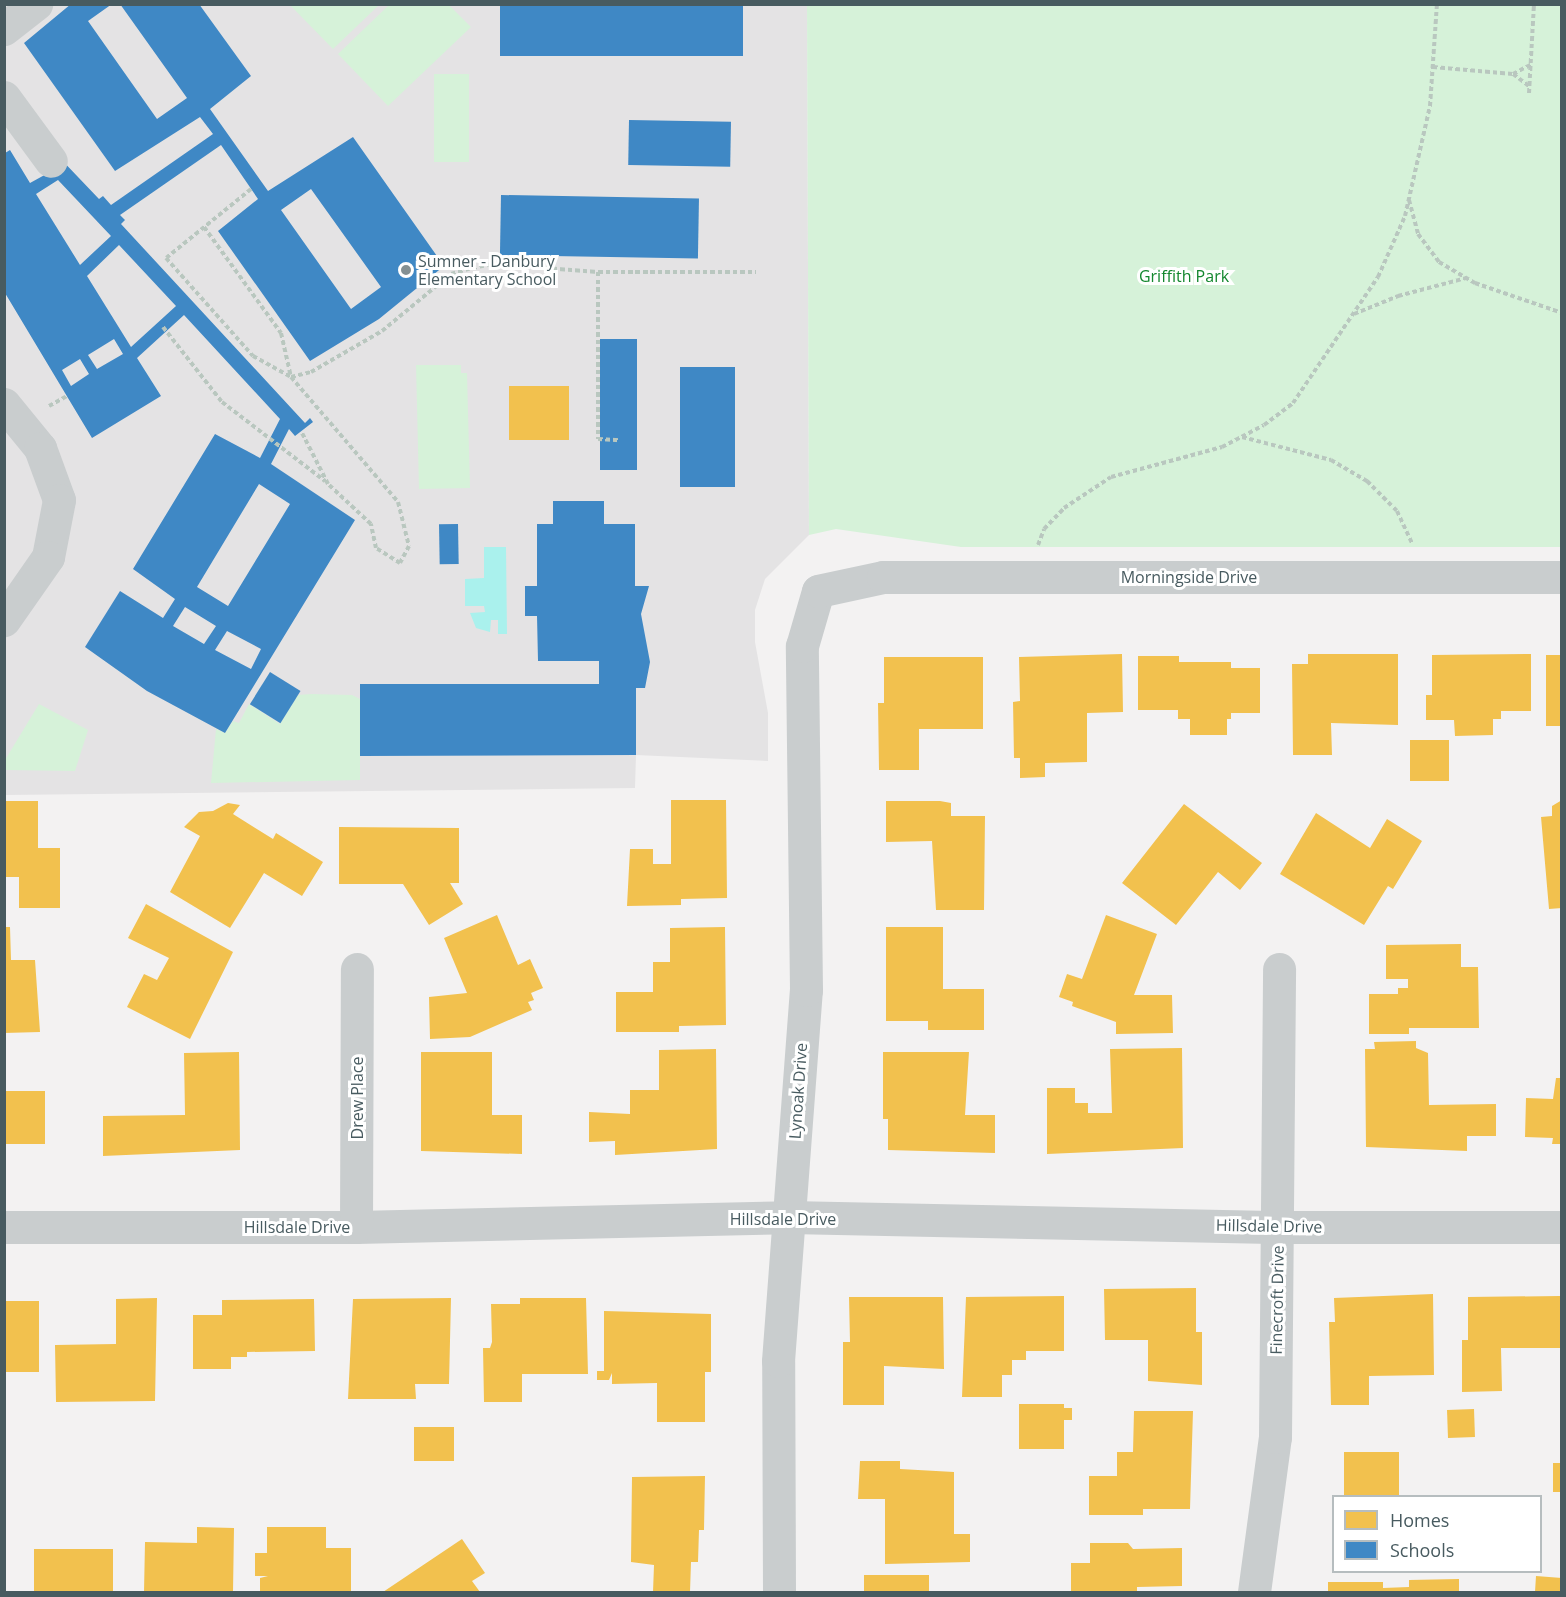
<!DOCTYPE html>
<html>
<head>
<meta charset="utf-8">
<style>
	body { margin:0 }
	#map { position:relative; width:1566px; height:1597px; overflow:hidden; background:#f3f2f2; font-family:"Open Sans",sans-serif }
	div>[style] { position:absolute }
	.education>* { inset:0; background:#e4e3e4 }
	.green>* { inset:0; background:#d6f2d9; transform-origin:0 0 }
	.water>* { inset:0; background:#aaf1ed }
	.homes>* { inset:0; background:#f2c14e; transform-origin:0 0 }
	.schools>* { inset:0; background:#3f88c5; transform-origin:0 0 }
	.path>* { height:4px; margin-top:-2px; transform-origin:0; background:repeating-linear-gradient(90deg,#b9c7bf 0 4.5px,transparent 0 7.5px) }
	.minor>* { height:33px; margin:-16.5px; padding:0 16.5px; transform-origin:16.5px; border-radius:16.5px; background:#c9cdce }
	.dots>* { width:16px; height:16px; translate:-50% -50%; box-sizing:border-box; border:3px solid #fff; border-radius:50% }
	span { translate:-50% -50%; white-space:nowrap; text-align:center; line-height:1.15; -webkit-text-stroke:6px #fff; paint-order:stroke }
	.poi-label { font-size:16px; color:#485b60 }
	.left { translate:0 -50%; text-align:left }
	.park-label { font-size:16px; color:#13872e }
	.street-label { font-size:16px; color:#485b60 }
	.frame { position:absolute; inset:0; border:6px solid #485b60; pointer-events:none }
	.legend { position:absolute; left:1332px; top:1495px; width:210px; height:78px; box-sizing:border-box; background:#fff; border:2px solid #b6bdbf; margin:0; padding:8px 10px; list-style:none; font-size:18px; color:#485b60 }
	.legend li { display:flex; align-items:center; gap:12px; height:30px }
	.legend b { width:30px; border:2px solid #b6bdbf }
</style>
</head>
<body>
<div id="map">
	<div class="education">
		<i style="clip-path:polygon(4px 5px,807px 5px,809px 535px,765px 579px,755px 610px,755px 642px,768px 713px,768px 761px,636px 755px,635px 788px,5px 795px)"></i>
	</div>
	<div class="green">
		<i style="clip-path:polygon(290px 5px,379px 5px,333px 49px)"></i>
		<i style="clip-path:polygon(389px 5px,449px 5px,471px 27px,388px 106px,338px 54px)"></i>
		<i style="clip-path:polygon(807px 5px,1561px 5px,1561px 547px,961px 547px,836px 529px,809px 535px)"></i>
		<i style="left:434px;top:74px;width:35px;height:88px"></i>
		<i style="clip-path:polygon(416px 365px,461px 365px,461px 373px,467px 373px,470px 488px,419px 489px)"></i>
		<i style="clip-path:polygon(311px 694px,352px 695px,360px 699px,360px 780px,211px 783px,216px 729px,225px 733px,233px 721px,239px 723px,249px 704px,280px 724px,298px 695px)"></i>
		<i style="clip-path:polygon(39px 704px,88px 730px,75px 771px,5px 770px,5px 760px)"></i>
	</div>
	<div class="water">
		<i style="clip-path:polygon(484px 547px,506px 547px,507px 634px,498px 634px,498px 620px,491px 620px,490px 632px,476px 628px,470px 613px,485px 612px,484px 606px,465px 606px,465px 579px,484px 578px)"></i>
	</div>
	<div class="homes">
		<i style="left:509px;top:386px;width:60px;height:54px"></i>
		<i style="clip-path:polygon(1122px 654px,1123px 712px,1087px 713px,1087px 762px,1045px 763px,1045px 777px,1020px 778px,1020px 758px,1014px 758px,1013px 702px,1020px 701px,1019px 657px)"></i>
		<i style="clip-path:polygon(1308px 654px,1398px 654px,1398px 725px,1331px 723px,1332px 755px,1293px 755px,1292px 664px,1308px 664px)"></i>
		<i style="clip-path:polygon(1531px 654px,1531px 711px,1501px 711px,1501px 719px,1493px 719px,1493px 735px,1455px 736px,1454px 720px,1426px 720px,1426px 695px,1432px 695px,1432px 655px)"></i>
		<i style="left:1546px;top:655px;width:16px;height:71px"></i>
		<i style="clip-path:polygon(1138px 656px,1179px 656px,1179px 662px,1231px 662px,1231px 668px,1260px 668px,1260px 713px,1231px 713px,1231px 719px,1227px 719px,1227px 735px,1190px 735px,1190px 719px,1178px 719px,1178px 710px,1138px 710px)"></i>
		<i style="clip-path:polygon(884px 657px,983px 657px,983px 729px,919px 729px,919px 770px,879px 770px,878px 703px,884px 703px)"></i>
		<i style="left:1410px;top:740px;width:39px;height:41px"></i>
		<i style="clip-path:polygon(671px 800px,726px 800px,727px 898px,681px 899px,681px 905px,627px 906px,630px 849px,653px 849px,653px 864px,671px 864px)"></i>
		<i style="clip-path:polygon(1562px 800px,1562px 908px,1549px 909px,1541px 817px,1552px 816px,1552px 806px)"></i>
		<i style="clip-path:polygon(4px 801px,38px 801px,38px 848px,60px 848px,60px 908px,19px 908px,19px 877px,4px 877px)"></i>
		<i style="clip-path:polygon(886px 801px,940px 801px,951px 803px,951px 816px,985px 816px,984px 910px,936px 910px,932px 841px,886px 842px)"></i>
		<i style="clip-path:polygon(228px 803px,240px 805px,233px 814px,273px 839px,276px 833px,323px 862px,302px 896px,264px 873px,230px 928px,170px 892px,200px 836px,184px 827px,199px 812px,213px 811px)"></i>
		<i style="clip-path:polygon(1184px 804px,1262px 863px,1240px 890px,1218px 872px,1176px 925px,1122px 883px)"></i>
		<i style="clip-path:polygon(1316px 813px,1370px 848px,1387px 819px,1422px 841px,1393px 889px,1388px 886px,1364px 925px,1280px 874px)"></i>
		<i style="clip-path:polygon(339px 827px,459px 828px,459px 883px,450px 883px,463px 904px,429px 925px,403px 884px,339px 884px)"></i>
		<i style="clip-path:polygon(146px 904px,233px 952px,190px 1039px,127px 1007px,144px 974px,157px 980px,169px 958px,128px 938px)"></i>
		<i style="clip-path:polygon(497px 915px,518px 965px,530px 959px,543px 988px,531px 993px,534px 1000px,528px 1002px,532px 1010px,470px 1037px,430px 1039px,429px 997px,467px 993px,444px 938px)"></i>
		<i style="clip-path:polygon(1106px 915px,1157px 934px,1134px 995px,1172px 995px,1173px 1033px,1116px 1034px,1116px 1022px,1072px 1006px,1073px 1002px,1059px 997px,1067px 974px,1082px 979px)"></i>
		<i style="clip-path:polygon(4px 927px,10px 927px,11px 960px,35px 960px,40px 1032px,4px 1033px)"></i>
		<i style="clip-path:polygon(725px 927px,726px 1025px,679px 1026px,679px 1032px,616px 1032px,616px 992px,653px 992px,653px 962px,670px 962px,670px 928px)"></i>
		<i style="clip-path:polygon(886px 927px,943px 927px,943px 989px,984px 989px,984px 1030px,928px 1030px,928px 1021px,886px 1021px)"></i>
		<i style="clip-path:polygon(1461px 944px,1461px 967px,1478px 967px,1479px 1028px,1409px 1028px,1409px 1034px,1369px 1034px,1369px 994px,1398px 994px,1398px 988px,1408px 988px,1408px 979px,1386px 979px,1386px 945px)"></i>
		<i style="clip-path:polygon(1416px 1041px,1416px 1048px,1428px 1053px,1429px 1105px,1496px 1104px,1496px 1136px,1467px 1136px,1467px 1151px,1366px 1147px,1365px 1049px,1375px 1049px,1374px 1042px)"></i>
		<i style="clip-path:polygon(1182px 1048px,1183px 1148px,1047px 1154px,1047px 1088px,1075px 1088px,1075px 1103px,1088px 1103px,1088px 1113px,1112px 1113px,1110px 1049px)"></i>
		<i style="clip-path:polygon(716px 1049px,717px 1149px,615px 1155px,615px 1141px,589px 1142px,589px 1112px,630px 1114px,630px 1090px,659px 1090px,659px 1050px)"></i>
		<i style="clip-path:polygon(239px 1052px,240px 1150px,103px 1156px,103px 1116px,185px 1115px,184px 1053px)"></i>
		<i style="clip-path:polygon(421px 1052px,492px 1052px,492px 1115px,522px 1115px,522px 1154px,421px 1151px)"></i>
		<i style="clip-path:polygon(883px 1052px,969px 1052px,965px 1115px,995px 1115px,995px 1153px,888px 1150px,888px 1119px,883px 1119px)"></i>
		<i style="clip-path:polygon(1556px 1078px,1562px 1078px,1562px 1144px,1552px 1144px,1553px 1138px,1525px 1137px,1526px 1098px,1553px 1099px)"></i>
		<i style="left:45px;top:1091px;width:53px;height:41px;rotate:90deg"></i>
		<i style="clip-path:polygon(1196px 1288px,1196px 1332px,1202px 1332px,1202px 1385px,1148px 1381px,1148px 1340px,1105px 1340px,1104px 1289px)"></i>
		<i style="clip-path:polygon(1433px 1294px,1434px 1375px,1369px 1376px,1369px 1405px,1331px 1405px,1329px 1322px,1335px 1322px,1334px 1298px)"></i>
		<i style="clip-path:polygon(1064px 1296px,1064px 1351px,1026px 1351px,1026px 1360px,1012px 1360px,1012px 1375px,1002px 1375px,1002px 1397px,962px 1397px,966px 1297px)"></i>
		<i style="clip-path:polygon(1560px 1296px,1560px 1348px,1501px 1348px,1502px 1391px,1462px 1392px,1462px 1340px,1468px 1340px,1468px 1297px)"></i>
		<i style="clip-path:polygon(849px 1297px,943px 1297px,944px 1369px,884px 1366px,884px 1405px,843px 1405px,843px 1342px,850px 1342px)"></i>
		<i style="clip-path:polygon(157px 1298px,155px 1401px,56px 1402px,55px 1345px,116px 1344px,116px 1299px)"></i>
		<i style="clip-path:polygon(451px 1298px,449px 1384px,415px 1384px,416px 1399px,348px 1399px,353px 1299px)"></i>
		<i style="clip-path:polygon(520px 1298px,586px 1298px,588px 1374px,522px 1374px,522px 1402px,484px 1402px,483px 1348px,490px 1348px,492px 1342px,491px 1304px,520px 1304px)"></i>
		<i style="clip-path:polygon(314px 1299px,315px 1351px,247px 1352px,247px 1357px,231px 1357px,231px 1369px,193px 1369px,193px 1315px,222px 1315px,222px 1300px)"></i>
		<i style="left:4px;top:1301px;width:35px;height:71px"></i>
		<i style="clip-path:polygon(604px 1311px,711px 1314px,711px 1372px,705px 1372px,705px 1422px,657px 1422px,657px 1383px,612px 1384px,612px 1373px,609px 1380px,597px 1380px,597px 1371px,604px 1371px)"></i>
		<i style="clip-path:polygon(1019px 1404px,1064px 1404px,1064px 1408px,1072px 1408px,1072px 1420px,1064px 1420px,1064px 1449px,1019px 1449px)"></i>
		<i style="left:1474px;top:1409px;width:28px;height:27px;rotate:88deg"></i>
		<i style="clip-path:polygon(1134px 1411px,1193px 1411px,1190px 1509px,1143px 1509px,1143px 1515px,1089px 1515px,1089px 1476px,1117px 1476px,1117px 1452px,1133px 1452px)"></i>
		<i style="left:414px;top:1427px;width:40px;height:34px"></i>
		<i style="left:1344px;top:1452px;width:55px;height:44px"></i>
		<i style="clip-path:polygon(860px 1461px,900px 1461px,900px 1469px,954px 1472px,954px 1534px,970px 1534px,970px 1562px,885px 1564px,885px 1499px,858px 1499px)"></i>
		<i style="left:1553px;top:1463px;width:9px;height:29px"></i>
		<i style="clip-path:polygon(705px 1476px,704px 1530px,699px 1530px,698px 1562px,691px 1562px,690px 1592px,653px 1592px,654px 1565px,631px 1562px,632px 1477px)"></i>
		<i style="clip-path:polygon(197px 1527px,234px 1528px,233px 1592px,144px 1592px,145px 1542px,197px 1543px)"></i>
		<i style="clip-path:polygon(267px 1527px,326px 1527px,326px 1548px,351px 1548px,351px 1592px,260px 1592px,260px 1578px,268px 1576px,255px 1576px,255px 1553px,267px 1553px)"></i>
		<i style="clip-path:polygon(462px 1539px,485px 1573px,472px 1581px,480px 1592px,383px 1592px)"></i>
		<i style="clip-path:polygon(1090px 1543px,1128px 1543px,1133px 1549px,1182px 1548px,1182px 1586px,1137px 1587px,1137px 1592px,1071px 1592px,1071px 1563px,1090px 1563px)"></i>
		<i style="left:34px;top:1549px;width:79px;height:43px"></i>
		<i style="left:864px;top:1575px;width:65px;height:17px"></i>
		<i style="clip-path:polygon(1536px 1576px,1562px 1578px,1562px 1592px,1535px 1592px)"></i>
		<i style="clip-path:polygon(1459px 1579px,1459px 1592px,1328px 1592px,1328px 1582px,1383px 1582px,1383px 1588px,1409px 1587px,1409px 1580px)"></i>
	</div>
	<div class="schools">
		<i style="clip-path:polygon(evenodd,71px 4px,112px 4px,88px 21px,157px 119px,187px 98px,120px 4px,199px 4px,251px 76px,210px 109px,268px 191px,353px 137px,444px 266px,379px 319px,310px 361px,218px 231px,258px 199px,221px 145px,120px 215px,125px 220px,121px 224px,305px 423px,310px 418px,313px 422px,295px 436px,289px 429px,271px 464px,355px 520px,225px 733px,147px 691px,85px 647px,120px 591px,163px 618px,175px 599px,133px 569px,215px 434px,260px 458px,280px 419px,184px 315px,137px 358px,161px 396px,92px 438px,5px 293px,5px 153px,10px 150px,30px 183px,50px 172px,57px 155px,99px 199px,103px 196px,111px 205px,213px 134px,200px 117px,115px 171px,24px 43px,71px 4px,58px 180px,111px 236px,80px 265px,36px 194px,58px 180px,71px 4px,311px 189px,381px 287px,351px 309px,281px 210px,311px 189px,71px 4px,119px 245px,176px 306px,131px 347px,87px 276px,119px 245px,71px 4px,114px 339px,123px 354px,97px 369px,88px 355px,114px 339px,71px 4px,80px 359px,89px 374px,71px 386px,62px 370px,80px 359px,71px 4px,259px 484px,290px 504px,228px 606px,197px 587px,259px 484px,71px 4px,185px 607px,216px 626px,204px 644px,173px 626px,185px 607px,71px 4px,227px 631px,261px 649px,251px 669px,215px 650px,227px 631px)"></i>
		<i style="left:500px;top:4px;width:243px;height:52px"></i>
		<i style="left:629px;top:120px;width:102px;height:45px;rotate:1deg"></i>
		<i style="left:501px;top:195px;width:198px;height:60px;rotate:1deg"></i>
		<i style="left:600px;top:339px;width:37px;height:131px"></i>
		<i style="left:680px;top:367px;width:55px;height:120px"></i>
		<i style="clip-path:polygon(553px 501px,604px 501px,604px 524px,635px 524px,635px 586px,649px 586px,641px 614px,650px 662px,645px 688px,636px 688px,636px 755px,360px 756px,360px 684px,599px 684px,599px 661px,538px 661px,537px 616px,525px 616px,525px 586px,537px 586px,537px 524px,553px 524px)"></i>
		<i style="left:458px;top:524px;width:40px;height:19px;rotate:89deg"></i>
		<i style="left:270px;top:672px;width:36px;height:38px;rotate:32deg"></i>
	</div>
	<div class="path">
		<i style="left:1433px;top:67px;width:80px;rotate:5deg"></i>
		<i style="left:1513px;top:74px;width:21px;rotate:-28deg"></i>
		<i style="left:1513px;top:74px;width:20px;rotate:37deg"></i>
		<i style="left:1529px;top:93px;width:89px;rotate:-86.8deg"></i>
		<i style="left:251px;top:189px;width:109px;rotate:140.9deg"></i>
		<i style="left:166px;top:258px;width:131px;rotate:48.4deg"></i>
		<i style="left:253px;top:356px;width:43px;rotate:28.9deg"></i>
		<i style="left:291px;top:377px;width:165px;rotate:49.4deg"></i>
		<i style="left:398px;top:502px;width:45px;rotate:76deg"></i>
		<i style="left:409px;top:546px;width:19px;rotate:118deg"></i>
		<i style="left:400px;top:563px;width:28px;rotate:-148deg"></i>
		<i style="left:376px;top:548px;width:25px;rotate:-102deg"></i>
		<i style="left:371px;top:524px;width:59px;rotate:-137.1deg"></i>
		<i style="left:328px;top:484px;width:59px;rotate:-117deg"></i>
		<i style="left:1409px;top:200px;width:35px;rotate:75deg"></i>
		<i style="left:1418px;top:234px;width:35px;rotate:53deg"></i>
		<i style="left:1439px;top:262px;width:42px;rotate:30.3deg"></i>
		<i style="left:1475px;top:283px;width:92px;rotate:19deg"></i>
		<i style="left:204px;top:227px;width:131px;rotate:54deg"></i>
		<i style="left:281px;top:333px;width:45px;rotate:77.2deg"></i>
		<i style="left:291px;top:377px;width:21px;rotate:-14deg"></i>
		<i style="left:311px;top:372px;width:82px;rotate:-30deg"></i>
		<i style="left:382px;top:331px;width:89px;rotate:-39.6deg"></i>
		<i style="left:451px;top:274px;width:22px;rotate:-16deg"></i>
		<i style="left:472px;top:268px;width:21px;rotate:-11deg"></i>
		<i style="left:493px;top:264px;width:105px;rotate:4.4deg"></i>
		<i style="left:598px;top:272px;width:158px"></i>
		<i style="left:598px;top:272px;width:167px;rotate:90deg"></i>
		<i style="left:598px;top:439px;width:22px;rotate:3deg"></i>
		<i style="left:1354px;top:314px;width:48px;rotate:-22.2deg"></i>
		<i style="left:1398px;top:296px;width:70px;rotate:-14.8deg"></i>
		<i style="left:163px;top:327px;width:95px;rotate:51.8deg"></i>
		<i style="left:222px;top:402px;width:130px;rotate:37.5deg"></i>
		<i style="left:49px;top:406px;width:21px;rotate:-29deg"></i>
		<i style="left:1242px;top:437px;width:92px;rotate:14.5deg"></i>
		<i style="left:1331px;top:460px;width:42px;rotate:30.3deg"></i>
		<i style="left:1367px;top:481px;width:42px;rotate:45deg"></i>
		<i style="left:1397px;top:511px;width:35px;rotate:65deg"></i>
		<i style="left:1038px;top:545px;width:17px;rotate:-69deg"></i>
		<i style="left:1044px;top:529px;width:29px;rotate:-46deg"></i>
		<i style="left:1064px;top:508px;width:56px;rotate:-33.4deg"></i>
		<i style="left:1111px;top:477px;width:115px;rotate:-15.1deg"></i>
		<i style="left:1222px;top:447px;width:47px;rotate:-27.6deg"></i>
		<i style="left:1264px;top:425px;width:36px;rotate:-37deg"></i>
		<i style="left:1293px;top:403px;width:152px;rotate:-56deg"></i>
		<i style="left:1378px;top:277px;width:67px;rotate:-66.1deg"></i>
		<i style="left:1405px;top:216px;width:113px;rotate:-77.2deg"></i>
		<i style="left:1430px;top:106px;width:102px;rotate:-86.1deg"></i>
	</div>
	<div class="minor">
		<i style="left:4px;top:29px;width:41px;rotate:-38deg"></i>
		<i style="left:4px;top:97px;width:79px;rotate:53.7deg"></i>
		<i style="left:4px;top:404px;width:57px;rotate:50.7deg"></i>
		<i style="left:40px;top:448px;width:55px;rotate:69.9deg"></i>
		<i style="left:59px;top:500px;width:58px;rotate:100.9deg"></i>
		<i style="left:48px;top:557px;width:77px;rotate:124.9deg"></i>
		<i style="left:4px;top:1227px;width:352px"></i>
		<i style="left:356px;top:1227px;width:433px;rotate:-1.3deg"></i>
		<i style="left:789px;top:1217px;width:489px;rotate:1.2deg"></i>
		<i style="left:1278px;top:1227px;width:284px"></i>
		<i style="left:356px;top:1227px;width:258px;rotate:-89.8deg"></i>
		<i style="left:779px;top:1592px;width:231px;rotate:-90.2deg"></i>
		<i style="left:778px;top:1361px;width:372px;rotate:-85.7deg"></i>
		<i style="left:806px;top:990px;width:344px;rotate:-90.7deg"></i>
		<i style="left:802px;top:646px;width:57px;rotate:-73.8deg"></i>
		<i style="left:818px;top:591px;width:66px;rotate:-12.2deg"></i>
		<i style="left:883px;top:577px;width:679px"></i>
		<i style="left:1254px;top:1592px;width:156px;rotate:-82.3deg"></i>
		<i style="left:1275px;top:1437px;width:468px;rotate:-89.5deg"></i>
	</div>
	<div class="dots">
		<i style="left:406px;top:270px;background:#849093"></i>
	</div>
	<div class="poi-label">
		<span class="left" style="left:418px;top:270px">Sumner - Danbury<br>Elementary School</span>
	</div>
	<div class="park-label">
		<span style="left:1184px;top:276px">Griffith Park</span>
	</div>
	<div class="street-label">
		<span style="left:1189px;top:577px">Morningside Drive</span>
		<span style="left:798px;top:1091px;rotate:-86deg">Lynoak Drive</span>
		<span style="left:357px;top:1098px;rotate:-90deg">Drew Place</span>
		<span style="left:783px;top:1219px">Hillsdale Drive</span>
		<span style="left:1269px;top:1226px;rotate:1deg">Hillsdale Drive</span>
		<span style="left:297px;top:1227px">Hillsdale Drive</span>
		<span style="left:1277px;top:1300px;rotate:-89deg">Finecroft Drive</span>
	</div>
	<div class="frame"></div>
	<ul class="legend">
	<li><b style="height:16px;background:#f2c14e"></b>Homes</li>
	<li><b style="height:16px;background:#3f88c5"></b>Schools</li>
	</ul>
</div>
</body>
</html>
